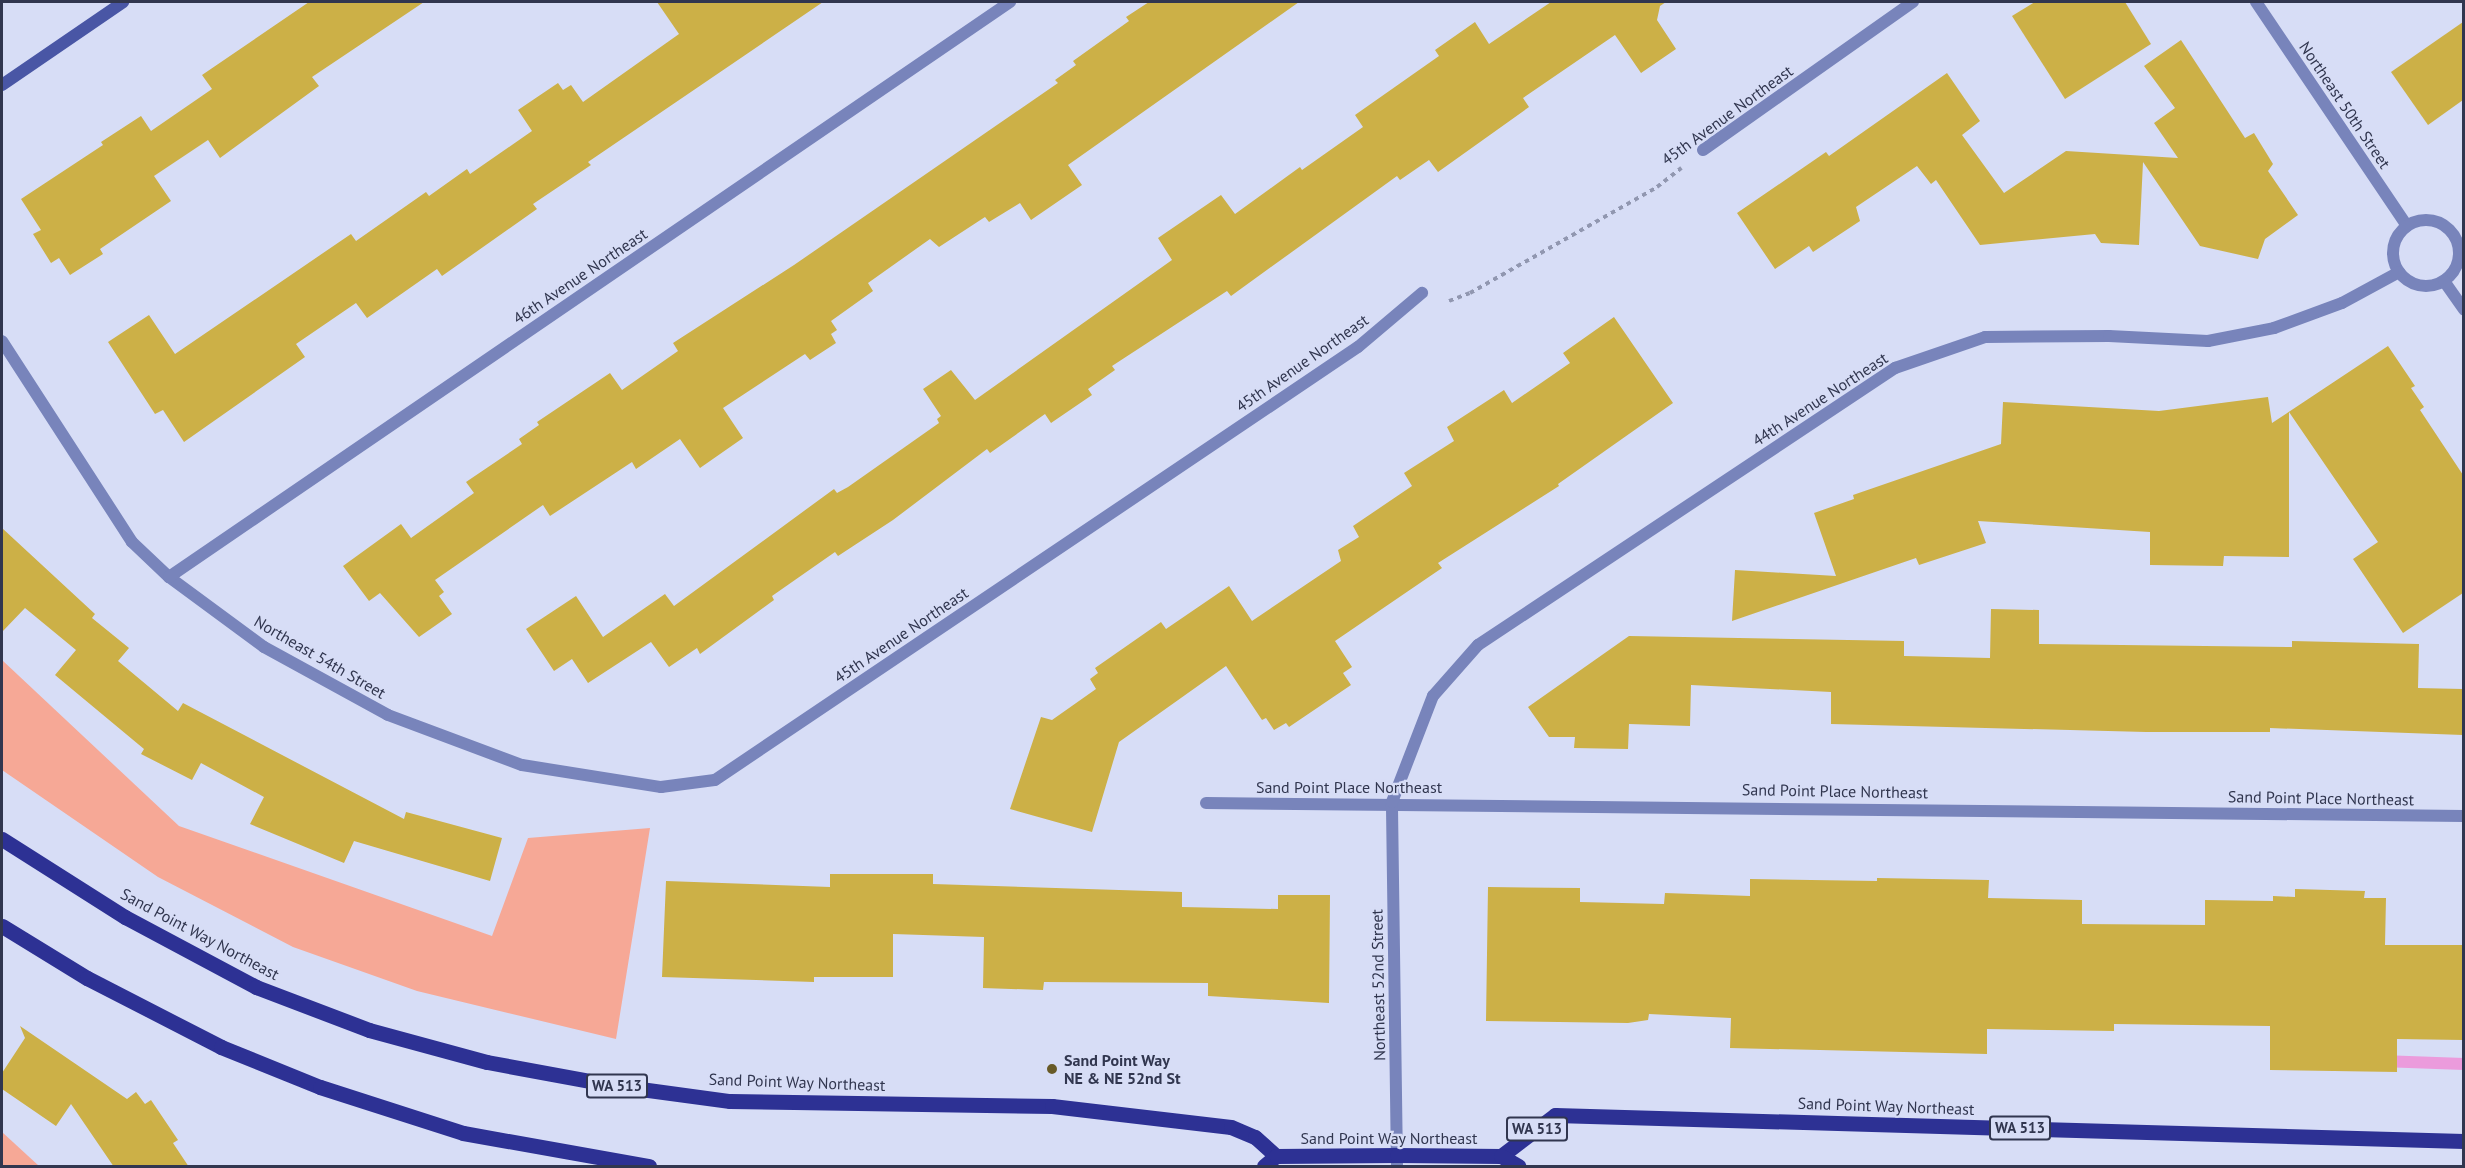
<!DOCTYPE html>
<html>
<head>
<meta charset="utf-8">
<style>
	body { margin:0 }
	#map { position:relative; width:2465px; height:1168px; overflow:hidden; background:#d7ddf6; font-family:"PT Sans",sans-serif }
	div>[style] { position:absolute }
	.green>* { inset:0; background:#f6a896 }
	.stream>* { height:12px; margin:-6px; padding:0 6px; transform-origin:6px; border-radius:6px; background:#eb9bdc }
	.building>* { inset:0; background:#ccb047 }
	.path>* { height:4px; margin-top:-2px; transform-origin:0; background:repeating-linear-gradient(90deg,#9197b0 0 4.5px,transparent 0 9px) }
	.street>* { height:12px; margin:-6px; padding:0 6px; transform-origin:6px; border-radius:6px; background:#7884bb }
	.street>.ring { margin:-6px; padding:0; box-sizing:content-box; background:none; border:12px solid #7884bb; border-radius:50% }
	.secondary>* { height:12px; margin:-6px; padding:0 6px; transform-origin:6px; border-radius:6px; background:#4956a5 }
	.primary>* { height:15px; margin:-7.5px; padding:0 7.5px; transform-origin:7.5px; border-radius:7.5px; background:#2d3194 }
	.dots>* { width:16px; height:16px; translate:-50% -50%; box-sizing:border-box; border:3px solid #d7ddf6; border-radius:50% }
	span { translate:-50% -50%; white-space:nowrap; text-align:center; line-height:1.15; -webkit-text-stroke:4.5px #d7ddf6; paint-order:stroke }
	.shield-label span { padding:2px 4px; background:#d7ddf6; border:2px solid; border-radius:4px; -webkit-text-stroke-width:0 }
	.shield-label { font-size:15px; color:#31364f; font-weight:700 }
	.street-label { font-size:16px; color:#31364f }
	.poi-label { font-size:16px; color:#31364f; font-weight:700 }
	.left { translate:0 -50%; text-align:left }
	.frame { position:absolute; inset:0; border:3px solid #31364f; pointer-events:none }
</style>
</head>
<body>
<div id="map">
	<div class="green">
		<i style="clip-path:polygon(2px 660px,179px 826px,492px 936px,528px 838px,650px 828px,616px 1039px,417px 991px,293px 947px,158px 877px,2px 770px)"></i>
		<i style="clip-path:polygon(2px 1132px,39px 1166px,2px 1166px)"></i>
	</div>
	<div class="stream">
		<i style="left:2381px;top:1061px;width:83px;rotate:2.1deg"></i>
	</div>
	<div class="building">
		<i style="clip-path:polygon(309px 2px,424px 2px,312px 77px,319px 86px,220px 158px,208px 140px,154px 176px,171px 201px,100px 249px,103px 254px,70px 275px,59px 258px,51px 263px,33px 234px,41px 230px,21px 199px,103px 145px,101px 142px,141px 116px,151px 131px,212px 89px,202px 75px)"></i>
		<i style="clip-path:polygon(657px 2px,823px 2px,588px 162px,591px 165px,533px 204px,537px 209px,442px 276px,437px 269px,367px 318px,356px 303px,296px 344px,305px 357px,184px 442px,163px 410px,155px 414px,108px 342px,149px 315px,175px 354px,351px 234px,356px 241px,426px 192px,429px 196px,467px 169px,470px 174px,532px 131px,518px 110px,558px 83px,563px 90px,571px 85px,583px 102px,679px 34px)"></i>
		<i style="clip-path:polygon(1149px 2px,1299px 2px,1068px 165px,1082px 185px,1031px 220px,1020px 203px,989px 222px,985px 217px,939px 247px,930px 239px,868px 283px,873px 291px,831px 321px,837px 330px,831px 334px,836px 343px,810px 360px,805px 354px,723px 408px,743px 438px,700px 468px,680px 439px,636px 469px,632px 462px,550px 516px,543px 505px,435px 580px,444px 592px,439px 596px,452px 614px,419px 637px,380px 593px,369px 601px,343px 566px,401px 524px,411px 538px,474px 493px,466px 482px,522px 444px,519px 439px,539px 425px,537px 422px,610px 373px,622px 390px,678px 351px,673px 343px,794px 265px,1058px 83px,1055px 80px,1076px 65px,1073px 61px,1129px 21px,1126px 17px)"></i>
		<i style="clip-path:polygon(1551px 2px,1666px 2px,1660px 6px,1657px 20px,1676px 49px,1641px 73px,1615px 35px,1523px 98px,1529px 107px,1438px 172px,1429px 160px,1400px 180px,1397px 176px,1231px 296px,1227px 291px,1112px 366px,1115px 370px,1088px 389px,1092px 395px,1051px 423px,1045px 414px,990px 453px,987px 449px,893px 520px,838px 556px,835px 552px,772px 596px,774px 600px,700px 654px,697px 648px,669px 667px,651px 642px,588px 683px,572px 659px,554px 671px,526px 629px,576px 596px,603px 637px,665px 594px,674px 606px,834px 489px,837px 493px,848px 487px,939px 423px,937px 419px,941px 416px,923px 389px,951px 370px,975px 400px,1172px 260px,1158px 238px,1221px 195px,1235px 214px,1300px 167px,1302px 170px,1363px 127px,1355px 115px,1439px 56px,1435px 50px,1475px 22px,1489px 44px)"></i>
		<i style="clip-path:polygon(2035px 2px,2125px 2px,2151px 44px,2065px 99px,2012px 16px)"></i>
		<i style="clip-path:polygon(2463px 22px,2463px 100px,2428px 125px,2391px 72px)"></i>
		<i style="clip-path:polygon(2181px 40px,2245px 138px,2254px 133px,2273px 164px,2268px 171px,2298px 215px,2265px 239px,2258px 259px,2200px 246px,2143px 162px,2139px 245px,2101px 243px,2095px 234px,1980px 245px,1936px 180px,1931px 184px,1917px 166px,1856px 207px,1860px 221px,1813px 252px,1809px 246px,1775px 269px,1737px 213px,1826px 152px,1829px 156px,1947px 73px,1980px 121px,1962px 135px,2004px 193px,2066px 151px,2178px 158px,2154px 123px,2175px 108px,2144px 66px)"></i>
		<i style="clip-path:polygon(1614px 317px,1673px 403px,1558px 484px,1559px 486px,1438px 563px,1442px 568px,1335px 641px,1352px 667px,1343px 673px,1351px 685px,1289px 727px,1286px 723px,1274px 730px,1266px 718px,1262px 720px,1226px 666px,1119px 742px,1092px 832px,1010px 809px,1041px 717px,1052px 720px,1096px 689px,1090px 679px,1098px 673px,1095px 668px,1161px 622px,1166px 629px,1229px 586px,1252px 621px,1341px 561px,1338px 550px,1359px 537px,1353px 526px,1412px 486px,1404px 473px,1454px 441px,1447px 427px,1504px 390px,1512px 403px,1570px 363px,1563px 353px)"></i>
		<i style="clip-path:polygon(2388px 346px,2415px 386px,2411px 388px,2424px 407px,2420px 410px,2463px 475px,2463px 593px,2403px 633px,2353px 559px,2378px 542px,2289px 412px,2289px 557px,2224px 556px,2223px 566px,2150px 565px,2150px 532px,1978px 521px,1986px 543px,1919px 565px,1916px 558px,1732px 621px,1735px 570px,1836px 576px,1814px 513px,1854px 499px,1853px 495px,2001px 444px,2003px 402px,2159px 411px,2268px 397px,2272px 423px)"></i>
		<i style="clip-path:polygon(2px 528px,95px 614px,92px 618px,129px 648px,118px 661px,178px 711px,183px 703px,404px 819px,406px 812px,502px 838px,490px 881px,354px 841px,344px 863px,250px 824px,264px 797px,201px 763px,192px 780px,141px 754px,144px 749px,55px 675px,76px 650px,25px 608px,2px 632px)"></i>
		<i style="clip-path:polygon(1991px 609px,2039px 610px,2039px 644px,2292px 647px,2292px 641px,2419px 644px,2418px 688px,2463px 689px,2463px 735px,2270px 728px,2270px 732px,2146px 732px,1831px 724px,1831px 692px,1691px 685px,1690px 726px,1629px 724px,1628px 749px,1574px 748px,1575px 737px,1549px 737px,1528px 707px,1629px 636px,1904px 641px,1904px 656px,1990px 658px)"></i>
		<i style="clip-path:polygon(830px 874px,933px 874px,933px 884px,1182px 892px,1182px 907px,1278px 909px,1278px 895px,1330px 895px,1329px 1003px,1208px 996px,1208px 983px,1044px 982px,1043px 990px,983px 988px,984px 937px,893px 934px,893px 977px,814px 977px,814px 982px,662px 977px,666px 881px,830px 887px)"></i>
		<i style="clip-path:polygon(1877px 878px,1989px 880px,1988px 898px,2082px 900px,2082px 924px,2205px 925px,2205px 900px,2273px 901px,2273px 896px,2295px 897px,2295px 889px,2365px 891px,2364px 898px,2386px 898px,2385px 945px,2463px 945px,2463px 1040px,2397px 1039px,2397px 1072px,2270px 1070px,2270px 1026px,2114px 1024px,2114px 1031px,1987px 1029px,1987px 1054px,1730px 1048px,1731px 1018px,1649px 1014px,1648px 1020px,1628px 1023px,1486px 1021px,1488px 887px,1580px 888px,1580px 902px,1664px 904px,1665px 893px,1750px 896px,1750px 879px,1877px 881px)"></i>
		<i style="clip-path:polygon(20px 1026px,127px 1099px,136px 1092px,145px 1104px,151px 1100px,178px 1140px,173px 1143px,189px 1167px,114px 1167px,71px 1104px,56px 1126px,2px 1089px,2px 1073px,25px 1038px)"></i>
	</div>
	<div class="path">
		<i style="left:1449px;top:301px;width:22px;rotate:-21deg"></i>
		<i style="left:1470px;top:293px;width:215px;rotate:-29.5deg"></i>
		<i style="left:1657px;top:187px;width:31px;rotate:-38deg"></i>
	</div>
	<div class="street">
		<i style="left:2256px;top:2px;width:270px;rotate:56deg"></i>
		<i style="left:1703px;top:150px;width:257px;rotate:-35.2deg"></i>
		<i class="ring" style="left:2393px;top:220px;width:54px;height:54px"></i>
		<i style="left:2444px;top:281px;width:35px;rotate:55deg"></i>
		<i style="left:2px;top:341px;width:239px;rotate:57.1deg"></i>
		<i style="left:132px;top:542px;width:51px;rotate:43.4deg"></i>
		<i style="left:169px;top:577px;width:118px;rotate:36.4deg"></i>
		<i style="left:264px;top:647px;width:141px;rotate:28.7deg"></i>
		<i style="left:388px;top:715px;width:143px;rotate:20.5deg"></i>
		<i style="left:522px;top:765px;width:141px;rotate:9deg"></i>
		<i style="left:661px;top:787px;width:54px;rotate:-7.4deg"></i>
		<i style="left:715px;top:780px;width:775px;rotate:-33.96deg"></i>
		<i style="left:1358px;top:347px;width:84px;rotate:-40.2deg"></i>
		<i style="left:169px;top:577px;width:1019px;rotate:-34.36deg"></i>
		<i style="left:1206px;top:803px;width:1258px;rotate:0.59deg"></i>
		<i style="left:1397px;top:1166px;width:364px;rotate:-90.8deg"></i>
		<i style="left:1392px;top:802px;width:114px;rotate:-68.9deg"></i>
		<i style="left:1433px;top:696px;width:68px;rotate:-48.6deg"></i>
		<i style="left:1478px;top:645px;width:501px;rotate:-33.59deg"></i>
		<i style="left:1895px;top:368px;width:95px;rotate:-19deg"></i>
		<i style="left:1985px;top:337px;width:124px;rotate:-0.5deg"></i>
		<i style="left:2109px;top:336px;width:99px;rotate:2.9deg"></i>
		<i style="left:2208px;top:341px;width:67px;rotate:-11.1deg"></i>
		<i style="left:2274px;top:328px;width:72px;rotate:-20.2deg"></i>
		<i style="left:2342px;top:303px;width:65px;rotate:-28.5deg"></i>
	</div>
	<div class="secondary">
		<i style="left:2px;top:85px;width:147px;rotate:-34.4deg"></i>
	</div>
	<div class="primary">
		<i style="left:2px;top:839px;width:146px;rotate:32.4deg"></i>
		<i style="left:125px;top:917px;width:149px;rotate:28.1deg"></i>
		<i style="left:256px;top:987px;width:121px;rotate:20.8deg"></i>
		<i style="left:369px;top:1030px;width:122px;rotate:15.2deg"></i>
		<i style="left:487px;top:1062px;width:126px;rotate:10.5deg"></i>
		<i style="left:611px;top:1085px;width:120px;rotate:7.7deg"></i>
		<i style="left:730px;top:1101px;width:322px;rotate:0.9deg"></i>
		<i style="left:1052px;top:1106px;width:180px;rotate:6.7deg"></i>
		<i style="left:1231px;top:1127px;width:26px;rotate:23deg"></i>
		<i style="left:1255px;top:1137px;width:28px;rotate:42deg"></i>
		<i style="left:2px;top:926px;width:100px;rotate:31.5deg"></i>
		<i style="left:87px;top:978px;width:151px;rotate:27.2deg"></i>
		<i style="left:221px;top:1047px;width:107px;rotate:22deg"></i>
		<i style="left:320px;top:1087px;width:150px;rotate:17.8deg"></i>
		<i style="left:463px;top:1133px;width:189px;rotate:10.1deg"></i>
		<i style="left:1501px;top:1156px;width:68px;rotate:-37.2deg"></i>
		<i style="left:1555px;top:1115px;width:909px;rotate:1.64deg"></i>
		<i style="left:1264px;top:1166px;width:16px;rotate:-40deg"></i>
		<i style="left:1276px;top:1156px;width:121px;rotate:-0.5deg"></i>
		<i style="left:1397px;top:1155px;width:104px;rotate:0.6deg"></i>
		<i style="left:1501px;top:1156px;width:20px;rotate:30deg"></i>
	</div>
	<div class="dots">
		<i style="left:1052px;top:1069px;background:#685a27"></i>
	</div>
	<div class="shield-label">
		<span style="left:617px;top:1086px">WA 513</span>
		<span style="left:2020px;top:1128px">WA 513</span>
		<span style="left:1537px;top:1129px">WA 513</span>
	</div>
	<div class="street-label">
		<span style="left:2345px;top:105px;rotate:56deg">Northeast 50th Street</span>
		<span style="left:1727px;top:115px;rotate:-36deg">45th Avenue Northeast</span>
		<span style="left:580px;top:276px;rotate:-34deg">46th Avenue Northeast</span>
		<span style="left:1302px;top:363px;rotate:-35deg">45th Avenue Northeast</span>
		<span style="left:1820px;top:399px;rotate:-33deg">44th Avenue Northeast</span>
		<span style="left:901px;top:635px;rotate:-34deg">45th Avenue Northeast</span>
		<span style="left:320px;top:657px;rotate:30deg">Northeast 54th Street</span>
		<span style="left:1349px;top:787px">Sand Point Place Northeast</span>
		<span style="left:1835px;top:791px;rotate:1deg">Sand Point Place Northeast</span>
		<span style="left:2321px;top:798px;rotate:1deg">Sand Point Place Northeast</span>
		<span style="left:200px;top:934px;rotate:28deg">Sand Point Way Northeast</span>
		<span style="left:1378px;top:985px;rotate:-91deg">Northeast 52nd Street</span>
		<span style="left:797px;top:1082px;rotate:2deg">Sand Point Way Northeast</span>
		<span style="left:1886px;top:1106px;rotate:2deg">Sand Point Way Northeast</span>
		<span style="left:1389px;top:1138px">Sand Point Way Northeast</span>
	</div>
	<div class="poi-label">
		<span class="left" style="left:1064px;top:1069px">Sand Point Way<br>NE &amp; NE 52nd St</span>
	</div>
	<div class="frame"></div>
</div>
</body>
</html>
